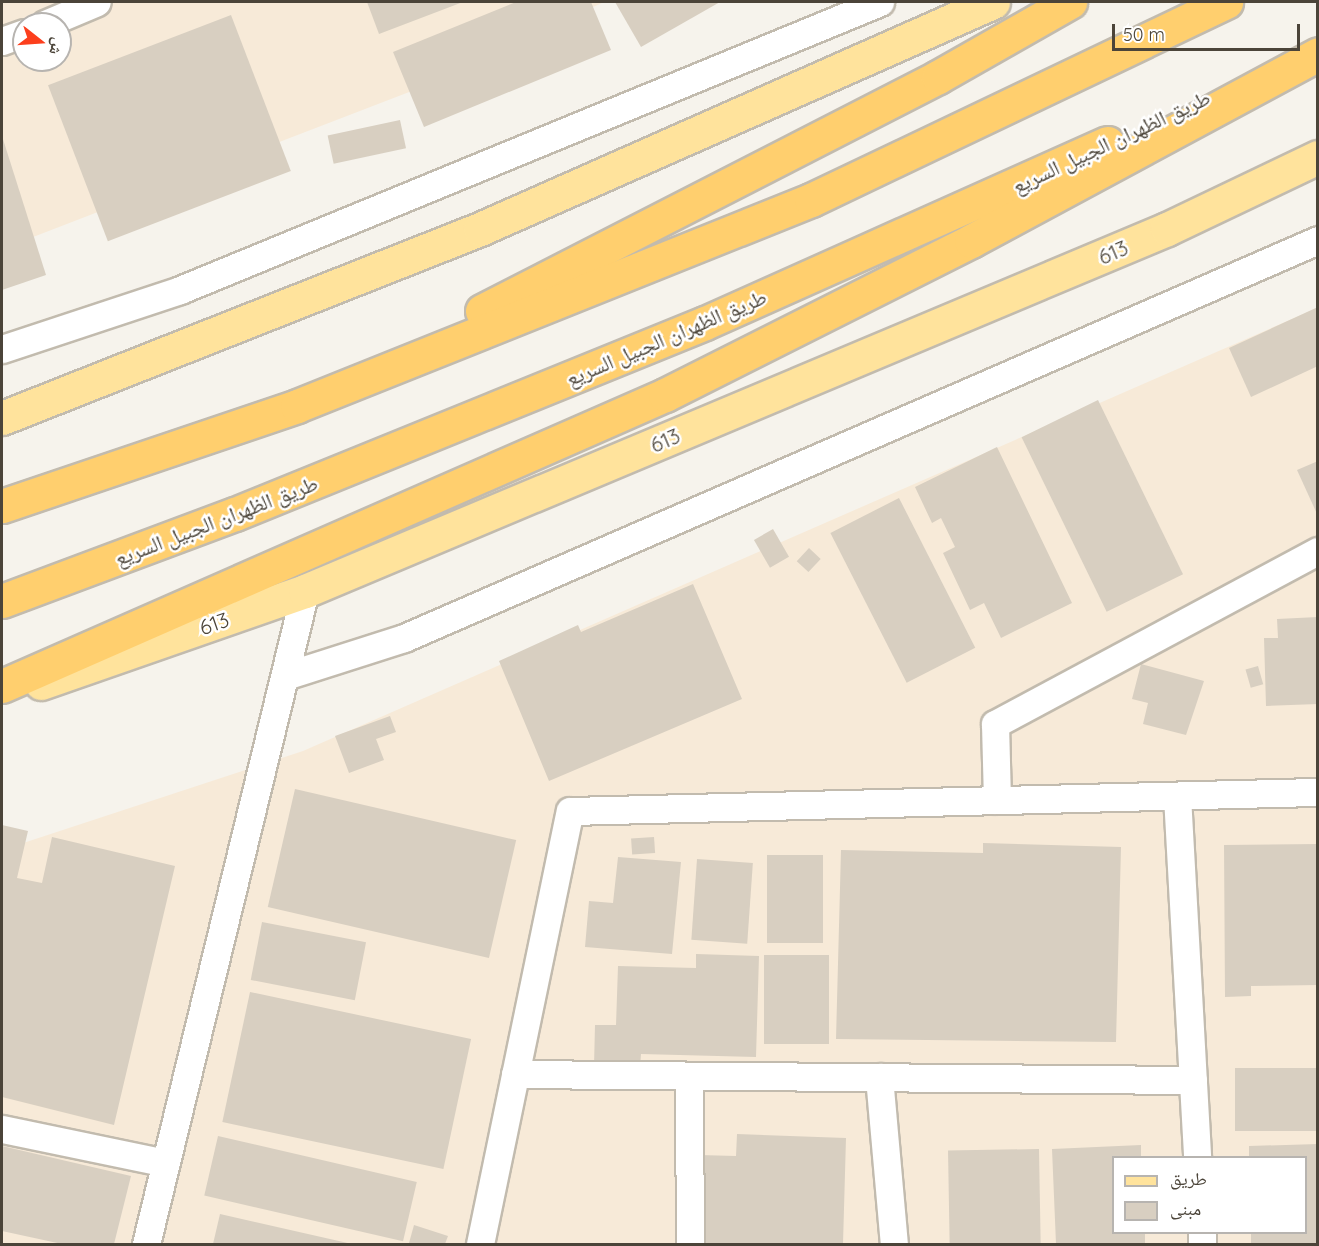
<!DOCTYPE html>
<html>
<head>
<meta charset="utf-8">
<style>
	body { margin:0 }
	#map { position:relative; width:1319px; height:1246px; overflow:hidden; background:#f6f3ec; font-family:Quicksand,"Noto Naskh Arabic",sans-serif }
	div>[style] { position:absolute }
	.commercial>* { inset:0; background:#f7ead8 }
	.building>* { inset:0; background:#d8cfc1; transform-origin:0 0 }
	.roads { filter:drop-shadow(2px 0 #c2bbae) drop-shadow(-2px 0 #c2bbae) drop-shadow(0 2px #c2bbae) drop-shadow(0 -2px #c2bbae) }
	.minor>* { height:27px; margin:-13.5px; padding:0 13.5px; transform-origin:13.5px; border-radius:13.5px; background:#fff }
	.major>* { height:33px; margin:-16.5px; padding:0 16.5px; transform-origin:16.5px; border-radius:16.5px; background:#ffe39c }
	.highway>* { height:33px; margin:-16.5px; padding:0 16.5px; transform-origin:16.5px; border-radius:16.5px; background:#ffcf6e }
	span { translate:-50% -50%; white-space:nowrap; text-align:center; line-height:1.15; -webkit-text-stroke:5px #fff; paint-order:stroke }
	.street-label { font-size:21px; color:#4b4439 }
	.frame { position:absolute; inset:0; border:3px solid #4b4439; pointer-events:none }
	.legend { position:absolute; left:1112px; top:1156px; width:195px; height:78px; box-sizing:border-box; background:#fff; border:2px solid #b7b4b0; margin:0; padding:8px 10px; list-style:none; font-size:18px; color:#4b4439 }
	.legend li { display:flex; align-items:center; gap:12px; height:30px }
	.legend b { width:30px; border:2px solid #b7b4b0 }
	.north { position:absolute; left:12px; top:12px; width:60px; height:60px; box-sizing:border-box; background:#fff; border:2px solid #b7b4b0; border-radius:50%; rotate:107deg; font-size:16px; font-weight:700; line-height:24px; text-align:center; color:#4b4439 }
	.north::after { content:''; display:block; margin:auto; width:21px; height:27px; background:#fc3f1d; clip-path:polygon(50% 0,100% 100%,50% 72%,0 100%) }
	.scale { position:absolute; left:1112px; top:24px; width:188px; height:27px; box-sizing:border-box; border:3px solid #4b4439; border-top:0; padding-left:8px; font-size:18px; line-height:21px; white-space:nowrap; color:#4b4439; -webkit-text-stroke:4px #fff; paint-order:stroke }
</style>
</head>
<body>
<div id="map">
	<div class="commercial">
		<i style="clip-path:polygon(evenodd,2px 2px,604px 2px,417px 89px,2px 249px,2px 2px,24px 24px,60px 24px,60px 60px,24px 60px,24px 24px)"></i>
		<i style="clip-path:polygon(evenodd,1317px 308px,1317px 1244px,2px 1244px,2px 850px,303px 751px,1317px 308px,1114px 1158px,1306px 1158px,1306px 1232px,1114px 1232px,1114px 1158px)"></i>
	</div>
	<div class="building">
		<i style="clip-path:polygon(367px 2px,463px 2px,379px 34px)"></i>
		<i style="clip-path:polygon(516px 2px,591px 2px,611px 50px,424px 127px,393px 52px)"></i>
		<i style="clip-path:polygon(615px 2px,720px 2px,641px 47px)"></i>
		<i style="left:231px;top:15px;width:167px;height:196px;rotate:69deg"></i>
		<i style="left:400px;top:120px;width:29px;height:74px;rotate:78deg"></i>
		<i style="clip-path:polygon(2px 136px,46px 275px,2px 290px)"></i>
		<i style="clip-path:polygon(1318px 307px,1318px 366px,1251px 397px,1229px 348px)"></i>
		<i style="left:1098px;top:400px;width:194px;height:85px;rotate:64deg"></i>
		<i style="clip-path:polygon(997px 447px,1072px 603px,1001px 638px,984px 603px,970px 610px,943px 553px,955px 547px,941px 518px,932px 523px,915px 487px)"></i>
		<i style="clip-path:polygon(1318px 461px,1318px 516px,1297px 470px)"></i>
		<i style="left:899px;top:498px;width:168px;height:77px;rotate:63deg"></i>
		<i style="left:773px;top:529px;width:32px;height:22px;rotate:60deg"></i>
		<i style="left:809px;top:548px;width:16px;height:18px;rotate:43deg"></i>
		<i style="clip-path:polygon(693px 584px,742px 699px,549px 781px,499px 661px,578px 625px,581px 632px)"></i>
		<i style="clip-path:polygon(1318px 617px,1318px 704px,1266px 706px,1264px 638px,1278px 638px,1277px 619px)"></i>
		<i style="clip-path:polygon(1141px 664px,1204px 681px,1186px 735px,1143px 724px,1148px 703px,1132px 699px)"></i>
		<i style="left:1258px;top:666px;width:19px;height:13px;rotate:74deg"></i>
		<i style="clip-path:polygon(390px 716px,396px 732px,376px 739px,384px 760px,349px 773px,335px 736px)"></i>
		<i style="left:295px;top:789px;width:227px;height:121px;rotate:13deg"></i>
		<i style="clip-path:polygon(2px 825px,28px 831px,17px 878px,42px 883px,52px 837px,175px 866px,114px 1125px,2px 1097px)"></i>
		<i style="left:654px;top:837px;width:16px;height:23px;rotate:86deg"></i>
		<i style="clip-path:polygon(983px 843px,1121px 847px,1116px 1042px,836px 1039px,841px 850px,983px 853px)"></i>
		<i style="clip-path:polygon(1318px 844px,1318px 985px,1251px 986px,1251px 996px,1225px 997px,1224px 845px)"></i>
		<i style="left:823px;top:855px;width:88px;height:56px;rotate:90deg"></i>
		<i style="clip-path:polygon(618px 857px,681px 862px,672px 954px,585px 947px,589px 901px,613px 903px)"></i>
		<i style="left:697px;top:859px;width:56px;height:81px;rotate:4deg"></i>
		<i style="left:262px;top:922px;width:106px;height:59px;rotate:11deg"></i>
		<i style="clip-path:polygon(696px 954px,759px 956px,756px 1057px,641px 1054px,640px 1067px,594px 1066px,595px 1025px,616px 1025px,618px 966px,696px 968px)"></i>
		<i style="left:829px;top:955px;width:89px;height:65px;rotate:90deg"></i>
		<i style="left:250px;top:992px;width:226px;height:133px;rotate:12deg"></i>
		<i style="left:1318px;top:1068px;width:63px;height:83px;rotate:90deg"></i>
		<i style="clip-path:polygon(737px 1134px,846px 1138px,843px 1244px,696px 1244px,699px 1155px,736px 1156px)"></i>
		<i style="left:218px;top:1136px;width:204px;height:61px;rotate:13deg"></i>
		<i style="clip-path:polygon(1318px 1144px,1318px 1244px,1251px 1244px,1251px 1232px,1306px 1232px,1306px 1158px,1249px 1158px,1249px 1146px)"></i>
		<i style="clip-path:polygon(1141px 1145px,1141px 1158px,1114px 1158px,1114px 1232px,1145px 1232px,1145px 1244px,1056px 1244px,1052px 1149px)"></i>
		<i style="clip-path:polygon(2px 1146px,131px 1176px,114px 1244px,62px 1244px,2px 1231px)"></i>
		<i style="left:1039px;top:1149px;width:95px;height:91px;rotate:89deg"></i>
		<i style="clip-path:polygon(220px 1214px,352px 1244px,213px 1244px)"></i>
		<i style="clip-path:polygon(414px 1225px,448px 1236px,445px 1244px,409px 1243px)"></i>
	</div>
	<div class="roads">
		<div class="minor">
			<i style="left:45px;top:24px;width:56px;rotate:-22.9deg"></i>
			<i style="left:2px;top:41px;width:23px;rotate:-20deg"></i>
			<i style="left:2px;top:349px;width:188px;rotate:-18.3deg"></i>
			<i style="left:180px;top:290px;width:757px;rotate:-22.36deg"></i>
			<i style="left:285px;top:676px;width:125px;rotate:-17.7deg"></i>
			<i style="left:404px;top:638px;width:997px;rotate:-23.53deg"></i>
			<i style="left:1177px;top:796px;width:363px;rotate:86.8deg"></i>
			<i style="left:997px;top:800px;width:76px;rotate:-91.5deg"></i>
			<i style="left:995px;top:724px;width:366px;rotate:-28.2deg"></i>
			<i style="left:515px;top:1074px;width:678px;rotate:0.51deg"></i>
			<i style="left:689px;top:1076px;width:168px;rotate:89.7deg"></i>
			<i style="left:879px;top:1077px;width:168px;rotate:84.9deg"></i>
			<i style="left:2px;top:1129px;width:167px;rotate:11.7deg"></i>
			<i style="left:1202px;top:1232px;width:12px;rotate:90deg"></i>
			<i style="left:146px;top:1244px;width:672px;rotate:-76.32deg"></i>
			<i style="left:480px;top:1244px;width:442px;rotate:-78.3deg"></i>
			<i style="left:570px;top:811px;width:748px;rotate:-1.46deg"></i>
		</div>
		<div class="major">
			<i style="left:2px;top:418px;width:514px;rotate:-21.57deg"></i>
			<i style="left:480px;top:229px;width:561px;rotate:-23.87deg"></i>
			<i style="left:41px;top:683px;width:280px;rotate:-19.2deg"></i>
			<i style="left:305px;top:591px;width:935px;rotate:-22.78deg"></i>
			<i style="left:1167px;top:229px;width:167px;rotate:-25.5deg"></i>
		</div>
		<div class="highway">
			<i style="left:482px;top:311px;width:513px;rotate:-27.16deg"></i>
			<i style="left:938px;top:77px;width:152px;rotate:-29.6deg"></i>
			<i style="left:2px;top:506px;width:311px;rotate:-18.7deg"></i>
			<i style="left:297px;top:406px;width:554px;rotate:-21.84deg"></i>
			<i style="left:811px;top:200px;width:460px;rotate:-25.5deg"></i>
			<i style="left:2px;top:601px;width:249px;rotate:-20.5deg"></i>
			<i style="left:235px;top:514px;width:507px;rotate:-22.12deg"></i>
			<i style="left:705px;top:323px;width:441px;rotate:-24.1deg"></i>
			<i style="left:2px;top:686px;width:724px;rotate:-23.7deg"></i>
			<i style="left:665px;top:395px;width:343px;rotate:-26.7deg"></i>
			<i style="left:971px;top:241px;width:394px;rotate:-28.3deg"></i>
		</div>
	</div>
	<div class="street-label">
		<span style="left:1111px;top:141px;rotate:-25deg">طريق الظهران الجبيل السريع</span>
		<span style="left:1113px;top:252px;rotate:-23deg">613</span>
		<span style="left:666px;top:337px;rotate:-23deg">طريق الظهران الجبيل السريع</span>
		<span style="left:665px;top:440px;rotate:-23deg">613</span>
		<span style="left:216px;top:520px;rotate:-21deg">طريق الظهران الجبيل السريع</span>
		<span style="left:214px;top:623px;rotate:-19deg">613</span>
	</div>
	<div class="frame"></div>
	<ul class="legend">
	<li><b style="height:8px;background:#ffe39c"></b>طريق</li>
	<li><b style="height:16px;background:#d8cfc1"></b>مبنى</li>
	</ul>
	<div class="north">ش</div>
	<div class="scale">50 m</div>
</div>
</body>
</html>
